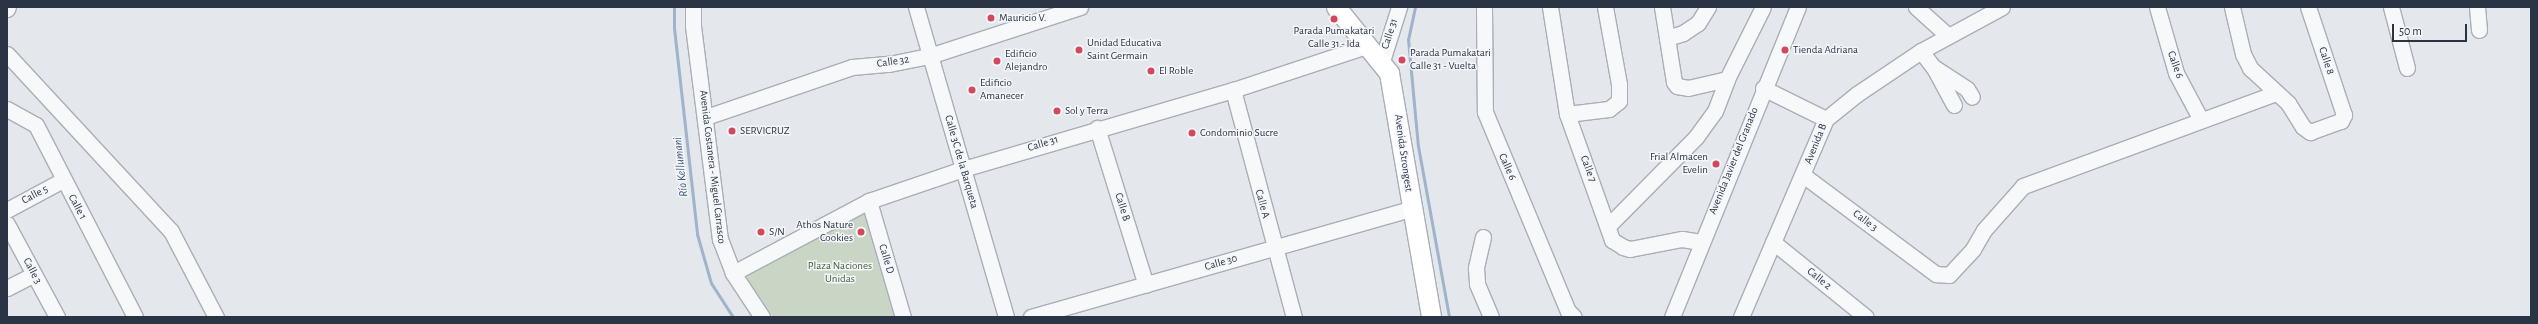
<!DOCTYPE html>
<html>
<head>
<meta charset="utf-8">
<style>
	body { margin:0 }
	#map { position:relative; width:2538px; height:324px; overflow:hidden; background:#e4e7ec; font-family:"Alegreya Sans",sans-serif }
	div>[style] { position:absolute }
	.green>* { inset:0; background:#c9d6c5 }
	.stream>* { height:3px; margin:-1.5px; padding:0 1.5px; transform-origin:1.5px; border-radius:1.5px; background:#9fb4cc }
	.roads { filter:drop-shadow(1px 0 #a9aeb7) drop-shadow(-1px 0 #a9aeb7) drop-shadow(0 1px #a9aeb7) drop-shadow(0 -1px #a9aeb7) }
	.minor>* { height:15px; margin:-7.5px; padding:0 7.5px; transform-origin:7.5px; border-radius:7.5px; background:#f7f8fa }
	.major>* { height:19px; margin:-9.5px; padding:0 9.5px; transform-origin:9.5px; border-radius:9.5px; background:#fff }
	.dots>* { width:11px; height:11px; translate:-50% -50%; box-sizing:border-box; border:2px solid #f4f6f9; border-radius:50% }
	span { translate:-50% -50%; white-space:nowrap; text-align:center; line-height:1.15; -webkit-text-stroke:3px #f4f6f9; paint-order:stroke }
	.poi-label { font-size:11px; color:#2b3445 }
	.left { translate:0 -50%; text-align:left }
	.right { translate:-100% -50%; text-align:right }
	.street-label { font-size:11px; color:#2b3445 }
	.park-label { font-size:11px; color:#3f6138 }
	.water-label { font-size:12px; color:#34527a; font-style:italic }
	.frame { position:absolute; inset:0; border:8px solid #2b3445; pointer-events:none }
	.scale { position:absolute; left:2392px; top:24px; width:75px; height:18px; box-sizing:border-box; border:2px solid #2b3445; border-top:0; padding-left:5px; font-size:12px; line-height:14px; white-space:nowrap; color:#2b3445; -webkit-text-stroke:3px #f4f6f9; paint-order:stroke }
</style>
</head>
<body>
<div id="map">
	<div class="green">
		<i style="clip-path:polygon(861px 214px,866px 214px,898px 317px,773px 317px,747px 279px,748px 274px)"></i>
	</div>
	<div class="stream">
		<i style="left:674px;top:7px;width:21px;rotate:90deg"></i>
		<i style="left:674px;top:28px;width:207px;rotate:83.6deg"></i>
		<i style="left:697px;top:234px;width:51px;rotate:74.1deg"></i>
		<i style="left:711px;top:283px;width:40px;rotate:57.1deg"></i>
		<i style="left:1415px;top:7px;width:33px;rotate:102deg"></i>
		<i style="left:1408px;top:39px;width:107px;rotate:84.7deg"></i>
		<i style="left:1418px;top:146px;width:174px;rotate:79.7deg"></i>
	</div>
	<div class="roads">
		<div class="minor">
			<i style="left:693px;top:7px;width:19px;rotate:90deg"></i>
			<i style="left:693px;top:26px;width:215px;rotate:82.8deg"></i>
			<i style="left:720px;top:239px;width:36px;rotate:69deg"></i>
			<i style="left:733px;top:273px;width:53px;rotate:56.6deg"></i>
			<i style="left:916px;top:7px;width:323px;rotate:73.8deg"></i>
			<i style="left:1484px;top:7px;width:105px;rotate:89.5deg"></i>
			<i style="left:1485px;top:112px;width:216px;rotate:67.4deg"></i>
			<i style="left:1568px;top:311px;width:8px;rotate:45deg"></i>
			<i style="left:1550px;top:7px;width:108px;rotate:81deg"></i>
			<i style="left:1567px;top:114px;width:134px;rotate:70.3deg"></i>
			<i style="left:1612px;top:240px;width:13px;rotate:32deg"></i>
			<i style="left:1623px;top:247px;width:7px;rotate:16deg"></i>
			<i style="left:1630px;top:249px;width:53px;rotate:-10.9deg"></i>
			<i style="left:1682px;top:239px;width:19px;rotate:9deg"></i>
			<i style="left:1662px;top:7px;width:76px;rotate:80.9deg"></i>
			<i style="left:1674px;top:82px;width:5px;rotate:53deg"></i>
			<i style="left:1677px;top:86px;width:11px;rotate:10deg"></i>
			<i style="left:1688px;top:88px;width:40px;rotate:-13deg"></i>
			<i style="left:1916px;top:7px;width:42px;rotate:42.1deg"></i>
			<i style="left:2157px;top:7px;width:69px;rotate:73.9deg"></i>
			<i style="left:2176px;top:73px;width:53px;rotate:62deg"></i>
			<i style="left:2232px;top:7px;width:48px;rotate:76.8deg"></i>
			<i style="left:2243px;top:54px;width:16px;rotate:63deg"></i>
			<i style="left:2250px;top:68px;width:52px;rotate:42.6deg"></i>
			<i style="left:2288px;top:103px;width:28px;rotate:58deg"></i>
			<i style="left:2303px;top:127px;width:9px;rotate:36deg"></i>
			<i style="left:2310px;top:132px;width:33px;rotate:-20deg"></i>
			<i style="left:2341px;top:121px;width:7px;rotate:-63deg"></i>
			<i style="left:2344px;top:115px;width:114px;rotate:-108.4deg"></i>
			<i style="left:2391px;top:7px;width:63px;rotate:75.3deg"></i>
			<i style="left:2477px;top:7px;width:23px;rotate:85deg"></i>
			<i style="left:7px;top:9px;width:2px;rotate:-63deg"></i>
			<i style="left:1667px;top:38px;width:17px;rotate:-17deg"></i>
			<i style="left:1683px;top:33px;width:18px;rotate:-34deg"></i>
			<i style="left:1698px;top:23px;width:19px;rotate:-58deg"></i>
			<i style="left:1921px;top:51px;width:21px;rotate:53deg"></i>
			<i style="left:1934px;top:68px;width:42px;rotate:61.6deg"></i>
			<i style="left:7px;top:54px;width:241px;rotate:47.2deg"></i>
			<i style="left:171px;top:231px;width:97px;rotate:62.4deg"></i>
			<i style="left:1382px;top:61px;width:57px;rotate:-72.5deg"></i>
			<i style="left:1935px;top:68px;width:38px;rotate:33deg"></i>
			<i style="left:1967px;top:89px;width:9px;rotate:58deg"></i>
			<i style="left:1763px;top:88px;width:70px;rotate:26.2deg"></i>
			<i style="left:1233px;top:90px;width:235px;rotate:75deg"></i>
			<i style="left:7px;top:109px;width:33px;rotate:29deg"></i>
			<i style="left:36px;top:125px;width:216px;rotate:62.7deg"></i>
			<i style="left:1567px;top:114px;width:42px;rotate:-6.8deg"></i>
			<i style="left:1609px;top:109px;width:13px;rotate:-39deg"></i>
			<i style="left:1619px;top:101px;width:17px;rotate:-90deg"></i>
			<i style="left:1619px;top:84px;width:78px;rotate:-100.3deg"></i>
			<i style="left:706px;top:117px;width:154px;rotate:-18.9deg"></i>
			<i style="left:852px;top:67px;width:37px;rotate:-5deg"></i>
			<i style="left:889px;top:64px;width:41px;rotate:-11.3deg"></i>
			<i style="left:929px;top:56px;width:159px;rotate:-18deg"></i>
			<i style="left:1097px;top:128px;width:164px;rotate:72.7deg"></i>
			<i style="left:1803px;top:175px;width:166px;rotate:36.7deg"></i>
			<i style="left:1936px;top:274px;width:13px;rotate:4deg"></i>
			<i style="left:1949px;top:275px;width:35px;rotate:-47deg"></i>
			<i style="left:1973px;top:249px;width:22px;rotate:-60deg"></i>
			<i style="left:1984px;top:230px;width:59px;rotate:-48.4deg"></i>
			<i style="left:2023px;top:186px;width:270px;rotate:-20.2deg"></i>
			<i style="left:869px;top:201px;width:121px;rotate:73.7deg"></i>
			<i style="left:7px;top:210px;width:64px;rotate:-28.2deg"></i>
			<i style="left:7px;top:224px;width:106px;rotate:61.7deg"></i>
			<i style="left:1609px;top:225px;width:124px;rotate:-45.3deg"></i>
			<i style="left:1696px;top:137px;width:32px;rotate:-54deg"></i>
			<i style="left:1715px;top:111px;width:34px;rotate:-69deg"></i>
			<i style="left:1727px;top:79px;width:80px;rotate:-63.4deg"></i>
			<i style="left:1483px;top:237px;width:32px;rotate:103deg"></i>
			<i style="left:1476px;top:268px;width:16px;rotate:86deg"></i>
			<i style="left:1477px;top:284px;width:36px;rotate:67deg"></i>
			<i style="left:1773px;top:242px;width:119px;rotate:38.9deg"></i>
			<i style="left:733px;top:273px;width:154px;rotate:-27.9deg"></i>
			<i style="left:869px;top:201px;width:99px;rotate:-18.8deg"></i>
			<i style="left:963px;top:169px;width:281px;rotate:-16.3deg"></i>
			<i style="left:1233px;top:90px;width:140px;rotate:-18.3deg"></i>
			<i style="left:7px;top:288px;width:30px;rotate:-27deg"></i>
			<i style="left:1031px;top:317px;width:395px;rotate:-15.9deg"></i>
			<i style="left:1672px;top:317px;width:335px;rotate:-67.9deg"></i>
			<i style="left:1741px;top:317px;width:215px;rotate:-66.8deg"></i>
			<i style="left:1826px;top:119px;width:40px;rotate:-39deg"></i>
			<i style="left:1857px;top:94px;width:77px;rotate:-33.9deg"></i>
			<i style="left:1921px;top:51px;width:92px;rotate:-28.5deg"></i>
		</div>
		<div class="major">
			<i style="left:1336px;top:7px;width:85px;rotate:51.2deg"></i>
			<i style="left:1389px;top:73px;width:248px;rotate:80.2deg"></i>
		</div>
	</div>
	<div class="dots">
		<i style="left:991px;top:18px;background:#d1495b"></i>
		<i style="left:1334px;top:19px;background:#d1495b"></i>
		<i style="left:1079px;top:50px;background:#d1495b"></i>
		<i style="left:1785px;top:50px;background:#d1495b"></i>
		<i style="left:1402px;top:60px;background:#d1495b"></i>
		<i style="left:997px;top:61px;background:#d1495b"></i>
		<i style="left:1151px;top:71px;background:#d1495b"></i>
		<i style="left:972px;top:90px;background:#d1495b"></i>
		<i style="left:1057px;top:111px;background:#d1495b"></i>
		<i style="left:732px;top:131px;background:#d1495b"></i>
		<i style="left:1192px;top:133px;background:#d1495b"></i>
		<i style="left:1716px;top:164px;background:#d1495b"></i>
		<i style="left:761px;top:232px;background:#d1495b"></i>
		<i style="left:861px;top:232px;background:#d1495b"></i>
	</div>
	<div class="poi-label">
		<span class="left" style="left:999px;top:18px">Mauricio V.</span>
		<span style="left:1334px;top:38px">Parada Pumakatari<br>Calle 31 - Ida</span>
		<span class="left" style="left:1087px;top:50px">Unidad Educativa<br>Saint Germain</span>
		<span class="left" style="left:1793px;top:50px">Tienda Adriana</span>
		<span class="left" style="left:1410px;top:60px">Parada Pumakatari<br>Calle 31 - Vuelta</span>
		<span class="left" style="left:1005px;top:61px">Edificio<br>Alejandro</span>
		<span class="left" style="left:1159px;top:71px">El Roble</span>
		<span class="left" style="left:980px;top:90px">Edificio<br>Amanecer</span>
		<span class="left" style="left:1065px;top:111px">Sol y Terra</span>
		<span class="left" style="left:740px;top:131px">SERVICRUZ</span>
		<span class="left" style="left:1200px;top:133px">Condominio Sucre</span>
		<span class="right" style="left:1708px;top:164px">Frial Almacen<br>Evelin</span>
		<span class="right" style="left:853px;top:232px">Athos Nature<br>Cookies</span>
		<span class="left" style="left:769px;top:232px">S/N</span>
	</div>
	<div class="street-label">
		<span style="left:1390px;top:34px;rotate:-72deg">Calle 31</span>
		<span style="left:2326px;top:61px;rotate:72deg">Calle 8</span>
		<span style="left:893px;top:62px;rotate:-8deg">Calle 32</span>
		<span style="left:2175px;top:65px;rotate:70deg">Calle 6</span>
		<span style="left:1043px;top:144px;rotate:-17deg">Calle 31</span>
		<span style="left:1816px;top:144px;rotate:-68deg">Avenida B</span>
		<span style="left:1403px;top:153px;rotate:82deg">Avenida Strongest</span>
		<span style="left:1734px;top:161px;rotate:-68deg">Avenida Javier del Granado</span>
		<span style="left:961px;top:162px;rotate:74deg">Calle 3C de la Barqueta</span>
		<span style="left:712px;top:167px;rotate:83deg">Avenida Costanera - Miguel Carrasco</span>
		<span style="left:1507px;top:167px;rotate:66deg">Calle 6</span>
		<span style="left:1588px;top:169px;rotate:69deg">Calle 7</span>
		<span style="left:35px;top:195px;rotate:-28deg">Calle 5</span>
		<span style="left:1262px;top:204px;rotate:75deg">Calle A</span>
		<span style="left:77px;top:207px;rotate:62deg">Calle 1</span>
		<span style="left:1122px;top:207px;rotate:73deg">Calle B</span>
		<span style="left:1865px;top:221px;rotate:37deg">Calle 3</span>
		<span style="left:886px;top:259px;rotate:73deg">Calle D</span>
		<span style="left:1221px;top:263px;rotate:-16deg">Calle 30</span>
		<span style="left:32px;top:271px;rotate:62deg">Calle 3</span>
		<span style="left:1819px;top:279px;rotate:39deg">Calle 2</span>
	</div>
	<div class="park-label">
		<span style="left:840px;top:273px">Plaza Naciones<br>Unidas</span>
	</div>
	<div class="water-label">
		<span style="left:681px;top:167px;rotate:-96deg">Río Kellumani</span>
	</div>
	<div class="frame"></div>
	<div class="scale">50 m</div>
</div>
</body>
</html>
